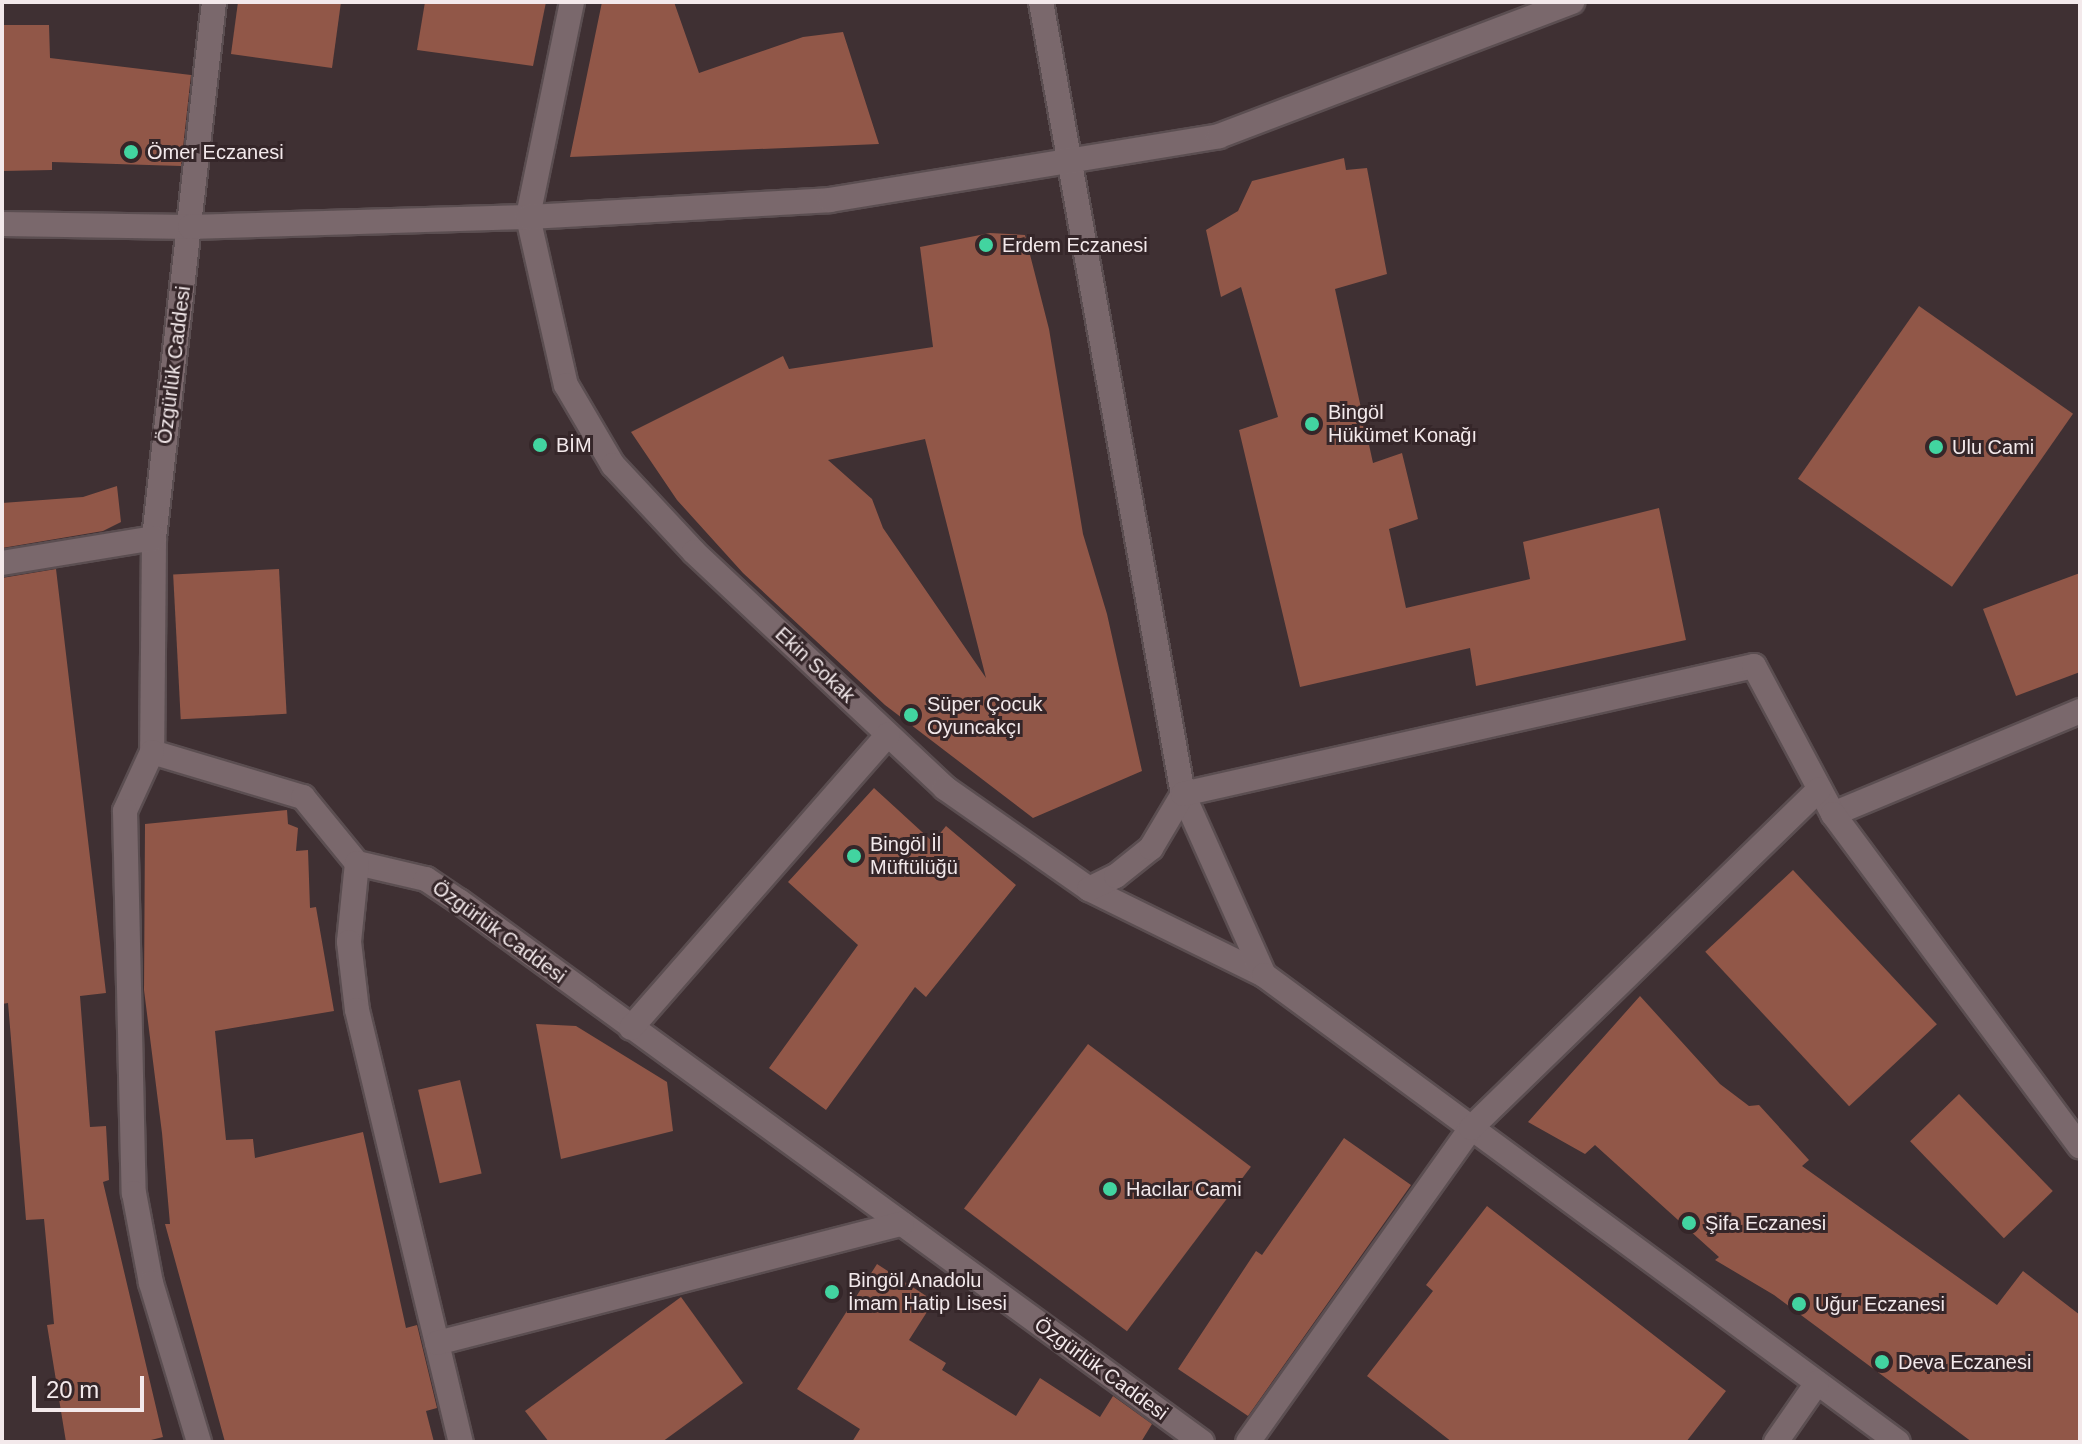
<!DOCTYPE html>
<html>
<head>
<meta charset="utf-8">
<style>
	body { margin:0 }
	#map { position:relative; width:2082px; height:1444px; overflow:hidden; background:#3f3033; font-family:Arial,sans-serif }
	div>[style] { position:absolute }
	.building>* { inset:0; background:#915748; transform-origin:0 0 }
	.roads { filter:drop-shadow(2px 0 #5b4e51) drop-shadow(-2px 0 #5b4e51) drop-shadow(0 2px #5b4e51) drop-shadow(0 -2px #5b4e51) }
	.minor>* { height:24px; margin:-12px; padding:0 12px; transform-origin:12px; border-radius:12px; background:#7a686c }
	.dots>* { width:22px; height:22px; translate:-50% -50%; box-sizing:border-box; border:4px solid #352629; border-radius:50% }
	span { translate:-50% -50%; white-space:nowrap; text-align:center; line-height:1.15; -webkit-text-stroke:6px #352629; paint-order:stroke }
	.poi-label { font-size:20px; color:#f3e9eb }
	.left { translate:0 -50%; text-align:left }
	.street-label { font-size:20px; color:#f3e9eb }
	.frame { position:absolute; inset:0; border:4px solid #f3e9eb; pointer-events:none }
	.scale { position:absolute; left:32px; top:1376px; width:112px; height:36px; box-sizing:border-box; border:4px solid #f3e9eb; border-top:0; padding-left:10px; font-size:24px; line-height:28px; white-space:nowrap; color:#f3e9eb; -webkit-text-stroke:6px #352629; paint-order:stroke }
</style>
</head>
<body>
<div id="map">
	<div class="building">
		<i style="clip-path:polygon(238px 2px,341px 2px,332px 68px,231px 54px)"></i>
		<i style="clip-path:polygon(425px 2px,546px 2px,533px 66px,417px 50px)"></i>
		<i style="clip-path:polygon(602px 2px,674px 2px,699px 73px,803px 37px,843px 32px,879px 144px,570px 157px)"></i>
		<i style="clip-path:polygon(2px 25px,49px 25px,50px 58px,191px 75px,181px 166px,52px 162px,52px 170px,2px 171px)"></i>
		<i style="clip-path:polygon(1344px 158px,1346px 170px,1367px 168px,1387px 274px,1335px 289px,1373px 463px,1402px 453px,1418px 519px,1389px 529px,1406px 608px,1530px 579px,1523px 542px,1659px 508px,1686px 640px,1476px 686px,1470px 648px,1300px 687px,1239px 430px,1278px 417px,1241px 287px,1221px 297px,1206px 230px,1238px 211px,1252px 181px)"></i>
		<i style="clip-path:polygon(evenodd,990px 233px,1025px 235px,1049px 329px,1083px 534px,1107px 614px,1142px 771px,1033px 818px,885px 705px,743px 573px,677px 500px,631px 432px,783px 356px,789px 369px,933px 347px,920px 247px,990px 233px,925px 439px,986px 678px,883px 528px,872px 499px,828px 460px,925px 439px)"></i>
		<i style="left:1919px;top:306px;width:188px;height:211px;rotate:35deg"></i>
		<i style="clip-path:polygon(117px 486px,121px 522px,103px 531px,2px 548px,2px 503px,83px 497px)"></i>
		<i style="clip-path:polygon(56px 569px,106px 993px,80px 996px,90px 1127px,106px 1126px,109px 1180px,103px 1182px,163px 1437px,143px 1442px,66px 1442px,47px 1325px,54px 1324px,44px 1219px,26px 1220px,8px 1003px,2px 1004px,2px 578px)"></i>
		<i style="left:279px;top:569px;width:145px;height:106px;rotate:87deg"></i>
		<i style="clip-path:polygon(2080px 573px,2080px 672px,2016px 696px,1983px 609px)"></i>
		<i style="clip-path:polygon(874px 788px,933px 842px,946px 826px,1016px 885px,926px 997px,915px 987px,826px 1110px,769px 1068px,858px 945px,788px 882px)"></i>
		<i style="clip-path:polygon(287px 810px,288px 824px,298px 828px,296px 851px,308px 850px,310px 908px,316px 907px,334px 1011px,215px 1031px,226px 1140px,253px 1139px,255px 1158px,363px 1132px,406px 1328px,417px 1325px,437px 1408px,426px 1411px,434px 1442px,225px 1442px,165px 1224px,170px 1224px,162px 1133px,144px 990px,145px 824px)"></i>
		<i style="left:1793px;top:870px;width:211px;height:120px;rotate:47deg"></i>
		<i style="clip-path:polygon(1640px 996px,1720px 1084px,1749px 1106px,1759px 1105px,1809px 1160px,1802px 1166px,1997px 1305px,2023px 1271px,2080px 1315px,2080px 1442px,1972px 1442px,1774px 1295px,1715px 1260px,1719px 1257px,1595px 1145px,1585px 1154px,1528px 1122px)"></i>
		<i style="clip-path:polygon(536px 1024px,576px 1026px,667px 1082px,673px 1131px,561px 1159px)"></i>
		<i style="left:1088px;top:1044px;width:204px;height:206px;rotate:37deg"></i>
		<i style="left:460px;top:1080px;width:96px;height:43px;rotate:77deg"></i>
		<i style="left:1959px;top:1094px;width:135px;height:68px;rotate:46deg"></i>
		<i style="clip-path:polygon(1344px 1138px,1411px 1185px,1248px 1416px,1178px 1369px,1256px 1251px,1262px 1255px)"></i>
		<i style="clip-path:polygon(1487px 1206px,1726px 1391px,1686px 1442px,1452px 1442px,1367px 1376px,1433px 1291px,1426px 1285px)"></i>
		<i style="clip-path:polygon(877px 1264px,934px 1301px,909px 1340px,946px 1363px,942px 1370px,1016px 1416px,1040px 1378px,1100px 1417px,1113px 1396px,1152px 1424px,1141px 1442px,852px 1442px,860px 1429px,797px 1389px)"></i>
		<i style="clip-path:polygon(681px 1297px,743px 1383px,662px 1442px,549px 1442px,525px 1411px)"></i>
	</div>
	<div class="roads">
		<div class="minor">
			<i style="left:214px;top:2px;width:539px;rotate:96.39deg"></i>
			<i style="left:154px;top:538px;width:214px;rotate:90.5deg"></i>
			<i style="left:152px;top:752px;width:158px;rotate:16.6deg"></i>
			<i style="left:303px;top:797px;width:85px;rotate:50.7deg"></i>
			<i style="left:357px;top:863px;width:71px;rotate:13.1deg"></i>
			<i style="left:426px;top:879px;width:40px;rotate:34deg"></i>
			<i style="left:459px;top:901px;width:919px;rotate:36.06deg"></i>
			<i style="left:572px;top:2px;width:219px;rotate:101.6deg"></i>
			<i style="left:528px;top:217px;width:172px;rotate:77.3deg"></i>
			<i style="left:566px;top:385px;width:93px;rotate:59.6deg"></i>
			<i style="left:613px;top:465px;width:119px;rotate:47deg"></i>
			<i style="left:694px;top:552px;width:345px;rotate:43.2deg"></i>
			<i style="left:945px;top:788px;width:176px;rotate:35deg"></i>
			<i style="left:1089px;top:889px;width:195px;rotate:26.2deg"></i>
			<i style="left:1041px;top:2px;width:805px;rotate:79.84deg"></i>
			<i style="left:1183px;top:794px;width:198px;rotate:65.9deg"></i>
			<i style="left:1264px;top:975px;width:787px;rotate:36.38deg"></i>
			<i style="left:2px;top:224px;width:188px;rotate:0.9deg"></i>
			<i style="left:190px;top:227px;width:338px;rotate:-1.7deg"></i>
			<i style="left:528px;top:217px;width:302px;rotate:-3.2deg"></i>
			<i style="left:830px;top:200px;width:394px;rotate:-9.3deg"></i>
			<i style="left:1219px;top:136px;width:378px;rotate:-20.8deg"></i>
			<i style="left:2px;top:563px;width:154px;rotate:-9.3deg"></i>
			<i style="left:152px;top:752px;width:65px;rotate:114.6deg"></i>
			<i style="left:125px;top:811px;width:382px;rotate:88.7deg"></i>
			<i style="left:134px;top:1193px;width:92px;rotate:79.3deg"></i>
			<i style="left:151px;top:1283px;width:166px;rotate:73.2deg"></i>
			<i style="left:1833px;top:814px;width:268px;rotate:-22.6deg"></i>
			<i style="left:357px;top:863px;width:79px;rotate:95.8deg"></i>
			<i style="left:349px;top:942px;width:68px;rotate:83.3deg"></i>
			<i style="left:357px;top:1010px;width:444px;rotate:76.5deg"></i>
			<i style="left:1089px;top:889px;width:30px;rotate:-26deg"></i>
			<i style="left:1116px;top:876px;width:45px;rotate:-38.7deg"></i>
			<i style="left:1151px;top:848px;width:63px;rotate:-59.3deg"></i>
			<i style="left:1183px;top:794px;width:585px;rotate:-12.64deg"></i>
			<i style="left:1754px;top:666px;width:168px;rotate:61.9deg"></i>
			<i style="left:1833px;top:814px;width:414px;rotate:53.4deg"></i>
			<i style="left:631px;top:1028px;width:390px;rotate:-48.8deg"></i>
			<i style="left:437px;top:1343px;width:480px;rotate:-14.4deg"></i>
			<i style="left:1248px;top:1442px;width:385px;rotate:-54.6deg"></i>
			<i style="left:1471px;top:1128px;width:486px;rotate:-44.2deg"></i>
			<i style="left:1776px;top:1442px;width:72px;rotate:-55.2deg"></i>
		</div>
	</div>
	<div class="dots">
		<i style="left:131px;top:152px;background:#42d4a0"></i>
		<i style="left:986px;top:245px;background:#42d4a0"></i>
		<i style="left:1312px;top:424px;background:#42d4a0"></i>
		<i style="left:540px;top:445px;background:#42d4a0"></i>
		<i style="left:1936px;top:447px;background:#42d4a0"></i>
		<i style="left:911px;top:715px;background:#42d4a0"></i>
		<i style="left:854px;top:856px;background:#42d4a0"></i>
		<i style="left:1110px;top:1189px;background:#42d4a0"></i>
		<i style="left:1689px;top:1223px;background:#42d4a0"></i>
		<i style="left:832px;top:1292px;background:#42d4a0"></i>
		<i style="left:1799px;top:1304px;background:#42d4a0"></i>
		<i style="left:1882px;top:1362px;background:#42d4a0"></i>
	</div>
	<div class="poi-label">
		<span class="left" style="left:147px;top:152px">Ömer Eczanesi</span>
		<span class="left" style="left:1002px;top:245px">Erdem Eczanesi</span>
		<span class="left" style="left:1328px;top:424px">Bingöl<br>Hükümet Konağı</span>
		<span class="left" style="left:556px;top:445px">BİM</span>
		<span class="left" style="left:1952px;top:447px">Ulu Cami</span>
		<span class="left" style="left:927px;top:716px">Süper Çocuk<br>Oyuncakçı</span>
		<span class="left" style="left:870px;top:856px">Bingöl İl<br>Müftülüğü</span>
		<span class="left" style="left:1126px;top:1189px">Hacılar Cami</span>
		<span class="left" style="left:1705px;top:1223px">Şifa Eczanesi</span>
		<span class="left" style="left:848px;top:1292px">Bingöl Anadolu<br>İmam Hatip Lisesi</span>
		<span class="left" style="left:1815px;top:1304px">Uğur Eczanesi</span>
		<span class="left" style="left:1898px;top:1362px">Deva Eczanesi</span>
	</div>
	<div class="street-label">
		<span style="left:174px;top:365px;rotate:-83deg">Özgürlük Caddesi</span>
		<span style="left:815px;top:665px;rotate:43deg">Ekin Sokak</span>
		<span style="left:499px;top:932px;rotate:36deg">Özgürlük Caddesi</span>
		<span style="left:1101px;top:1369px;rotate:36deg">Özgürlük Caddesi</span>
	</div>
	<div class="frame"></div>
	<div class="scale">20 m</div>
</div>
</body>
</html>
